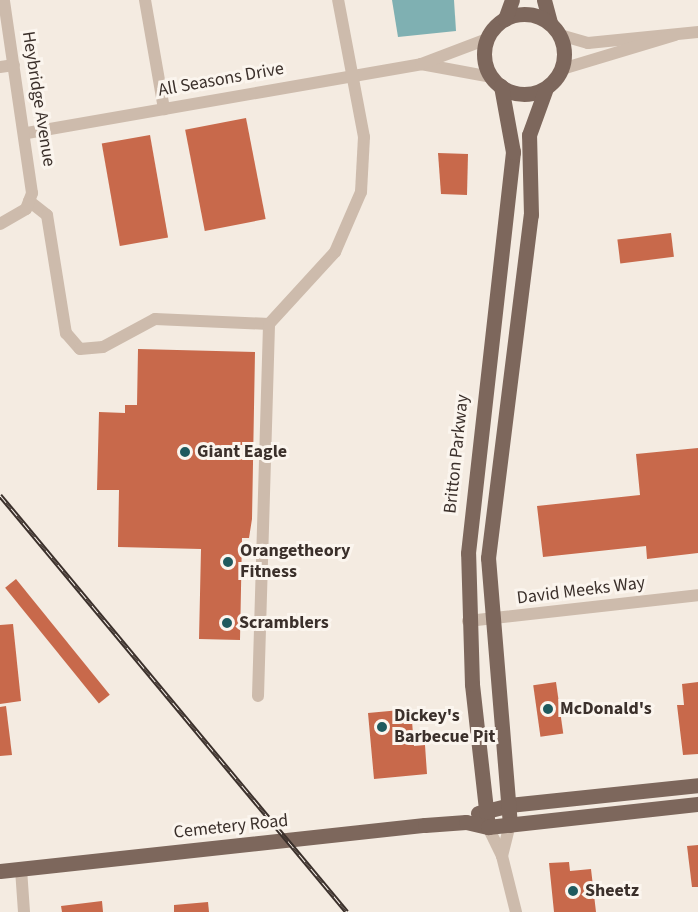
<!DOCTYPE html>
<html>
<head>
<meta charset="utf-8">
<style>
	body { margin:0 }
	#map { position:relative; width:698px; height:912px; overflow:hidden; background:#f4ebe1; font-family:"Source Sans 3",sans-serif }
	div>[style] { position:absolute }
	.water>* { inset:0; background:#7fb0b2 }
	.building>* { inset:0; background:#c8694b; transform-origin:0 0 }
	.minor>* { height:12px; margin:-6px; padding:0 6px; transform-origin:6px; border-radius:6px; background:#cdbbac }
	.major>* { height:15px; margin:-7.5px; padding:0 7.5px; transform-origin:7.5px; border-radius:7.5px; background:#7d675c }
	.major>.ring { margin:-7.5px; padding:0; box-sizing:content-box; background:none; border:15px solid #7d675c; border-radius:50% }
	.rail>* { height:5px; margin-top:-2.5px; transform-origin:0; background:repeating-linear-gradient(90deg,#fbf5ee 0 9px,#3b302b 0 18px); box-sizing:border-box; border-block:2px solid #3b302b }
	.dots>* { width:16px; height:16px; translate:-50% -50%; box-sizing:border-box; border:3px solid #fbf5ee; border-radius:50% }
	span { translate:-50% -50%; white-space:nowrap; text-align:center; line-height:1.15; -webkit-text-stroke:6px #fbf5ee; paint-order:stroke }
	.street-label { font-size:18px; color:#3b302b }
	.poi-label { font-size:18px; color:#3b302b; font-weight:700 }
	.left { translate:0 -50%; text-align:left }
</style>
</head>
<body>
<div id="map">
	<div class="water">
		<i style="clip-path:polygon(392px 0,454px 0,456px 31px,398px 37px)"></i>
	</div>
	<div class="building">
		<i style="left:246px;top:118px;width:103px;height:62px;rotate:79deg"></i>
		<i style="left:150px;top:135px;width:104px;height:49px;rotate:80deg"></i>
		<i style="clip-path:polygon(438px 153px,468px 154px,467px 195px,441px 194px)"></i>
		<i style="left:671px;top:233px;width:24px;height:54px;rotate:83deg"></i>
		<i style="clip-path:polygon(138px 349px,255px 352px,252px 519px,249px 538px,242px 538px,240px 640px,199px 639px,201px 549px,118px 547px,119px 490px,97px 490px,99px 412px,125px 413px,125px 405px,137px 405px)"></i>
		<i style="clip-path:polygon(698px 448px,698px 553px,647px 559px,646px 546px,543px 557px,537px 506px,640px 495px,636px 454px)"></i>
		<i style="left:16px;top:579px;width:149px;height:14px;rotate:51deg"></i>
		<i style="clip-path:polygon(13px 624px,21px 701px,0 704px,0 625px)"></i>
		<i style="left:556px;top:682px;width:52px;height:23px;rotate:82deg"></i>
		<i style="clip-path:polygon(698px 682px,698px 754px,683px 755px,677px 705px,684px 705px,682px 684px)"></i>
		<i style="clip-path:polygon(6px 706px,12px 755px,0 756px,0 707px)"></i>
		<i style="clip-path:polygon(411px 709px,414px 746px,425px 745px,427px 774px,374px 779px,368px 713px)"></i>
		<i style="clip-path:polygon(698px 845px,698px 887px,692px 887px,687px 846px)"></i>
		<i style="clip-path:polygon(569px 862px,570px 871px,591px 869px,596px 912px,554px 912px,549px 863px)"></i>
		<i style="clip-path:polygon(102px 901px,103px 912px,62px 912px,61px 906px)"></i>
		<i style="clip-path:polygon(208px 902px,209px 912px,174px 912px,174px 905px)"></i>
	</div>
	<div class="minor">
		<i style="left:145px;top:0;width:111px;rotate:80.1deg"></i>
		<i style="left:560px;top:35px;width:29px;rotate:16deg"></i>
		<i style="left:588px;top:43px;width:111px;rotate:-5.7deg"></i>
		<i style="left:421px;top:64px;width:71px;rotate:10.5deg"></i>
		<i style="left:0;top:67px;width:14px;rotate:-8deg"></i>
		<i style="left:562px;top:69px;width:118px;rotate:-16.7deg"></i>
		<i style="left:27px;top:133px;width:400px;rotate:-9.9deg"></i>
		<i style="left:421px;top:64px;width:71px;rotate:-20.7deg"></i>
		<i style="left:29px;top:201px;width:23px;rotate:38deg"></i>
		<i style="left:47px;top:215px;width:120px;rotate:80.9deg"></i>
		<i style="left:66px;top:333px;width:21px;rotate:49deg"></i>
		<i style="left:80px;top:349px;width:23px;rotate:-5deg"></i>
		<i style="left:103px;top:347px;width:59px;rotate:-28.3deg"></i>
		<i style="left:155px;top:319px;width:114px;rotate:2.5deg"></i>
		<i style="left:0;top:224px;width:30px;rotate:-30deg"></i>
		<i style="left:26px;top:209px;width:17px;rotate:-69deg"></i>
		<i style="left:32px;top:193px;width:195px;rotate:-98.3deg"></i>
		<i style="left:468px;top:621px;width:231px;rotate:-6.4deg"></i>
		<i style="left:258px;top:696px;width:372px;rotate:-88.3deg"></i>
		<i style="left:269px;top:324px;width:98px;rotate:-47.5deg"></i>
		<i style="left:335px;top:252px;width:65px;rotate:-66.6deg"></i>
		<i style="left:361px;top:192px;width:55px;rotate:-86.9deg"></i>
		<i style="left:364px;top:137px;width:139px;rotate:-100.7deg"></i>
		<i style="left:488px;top:827px;width:32px;rotate:64deg"></i>
		<i style="left:502px;top:856px;width:58px;rotate:76deg"></i>
		<i style="left:502px;top:856px;width:32px;rotate:-76deg"></i>
		<i style="left:21px;top:869px;width:43px;rotate:86deg"></i>
	</div>
	<div class="major">
		<i style="left:544px;top:0;width:24px;rotate:75deg"></i>
		<i class="ring" style="left:484px;top:14px;width:65px;height:65px"></i>
		<i style="left:505px;top:19px;width:20px;rotate:-70deg"></i>
		<i style="left:478px;top:813px;width:32px;rotate:-14deg"></i>
		<i style="left:509px;top:805px;width:190px;rotate:-6deg"></i>
		<i style="left:510px;top:825px;width:268px;rotate:-94.7deg"></i>
		<i style="left:488px;top:558px;width:346px;rotate:-82.9deg"></i>
		<i style="left:531px;top:215px;width:80px;rotate:-91.4deg"></i>
		<i style="left:529px;top:135px;width:50px;rotate:-70.1deg"></i>
		<i style="left:488px;top:827px;width:144px;rotate:-96.4deg"></i>
		<i style="left:472px;top:684px;width:131px;rotate:-91.7deg"></i>
		<i style="left:468px;top:553px;width:404px;rotate:-83.6deg"></i>
		<i style="left:513px;top:152px;width:67px;rotate:-100.3deg"></i>
		<i style="left:0;top:871px;width:427px;rotate:-6.2deg"></i>
		<i style="left:425px;top:825px;width:41px;rotate:-4.2deg"></i>
		<i style="left:466px;top:822px;width:23px;rotate:13deg"></i>
		<i style="left:488px;top:827px;width:211px;rotate:-6.3deg"></i>
	</div>
	<div class="rail">
		<i style="left:0;top:495px;width:542px;rotate:50.23deg"></i>
	</div>
	<div class="dots">
		<i style="left:185px;top:452px;background:#1f5a5e"></i>
		<i style="left:228px;top:562px;background:#1f5a5e"></i>
		<i style="left:227px;top:623px;background:#1f5a5e"></i>
		<i style="left:548px;top:709px;background:#1f5a5e"></i>
		<i style="left:382px;top:727px;background:#1f5a5e"></i>
		<i style="left:573px;top:891px;background:#1f5a5e"></i>
	</div>
	<div class="street-label">
		<span style="left:221px;top:80px;rotate:-10deg">All Seasons Drive</span>
		<span style="left:38px;top:99px;rotate:81deg">Heybridge Avenue</span>
		<span style="left:457px;top:454px;rotate:-84deg">Britton Parkway</span>
		<span style="left:581px;top:591px;rotate:-7deg">David Meeks Way</span>
		<span style="left:231px;top:827px;rotate:-6deg">Cemetery Road</span>
	</div>
	<div class="poi-label">
		<span class="left" style="left:197px;top:452px">Giant Eagle</span>
		<span class="left" style="left:240px;top:562px">Orangetheory<br>Fitness</span>
		<span class="left" style="left:239px;top:623px">Scramblers</span>
		<span class="left" style="left:560px;top:709px">McDonald's</span>
		<span class="left" style="left:394px;top:727px">Dickey's<br>Barbecue Pit</span>
		<span class="left" style="left:585px;top:891px">Sheetz</span>
	</div>
</div>
</body>
</html>
